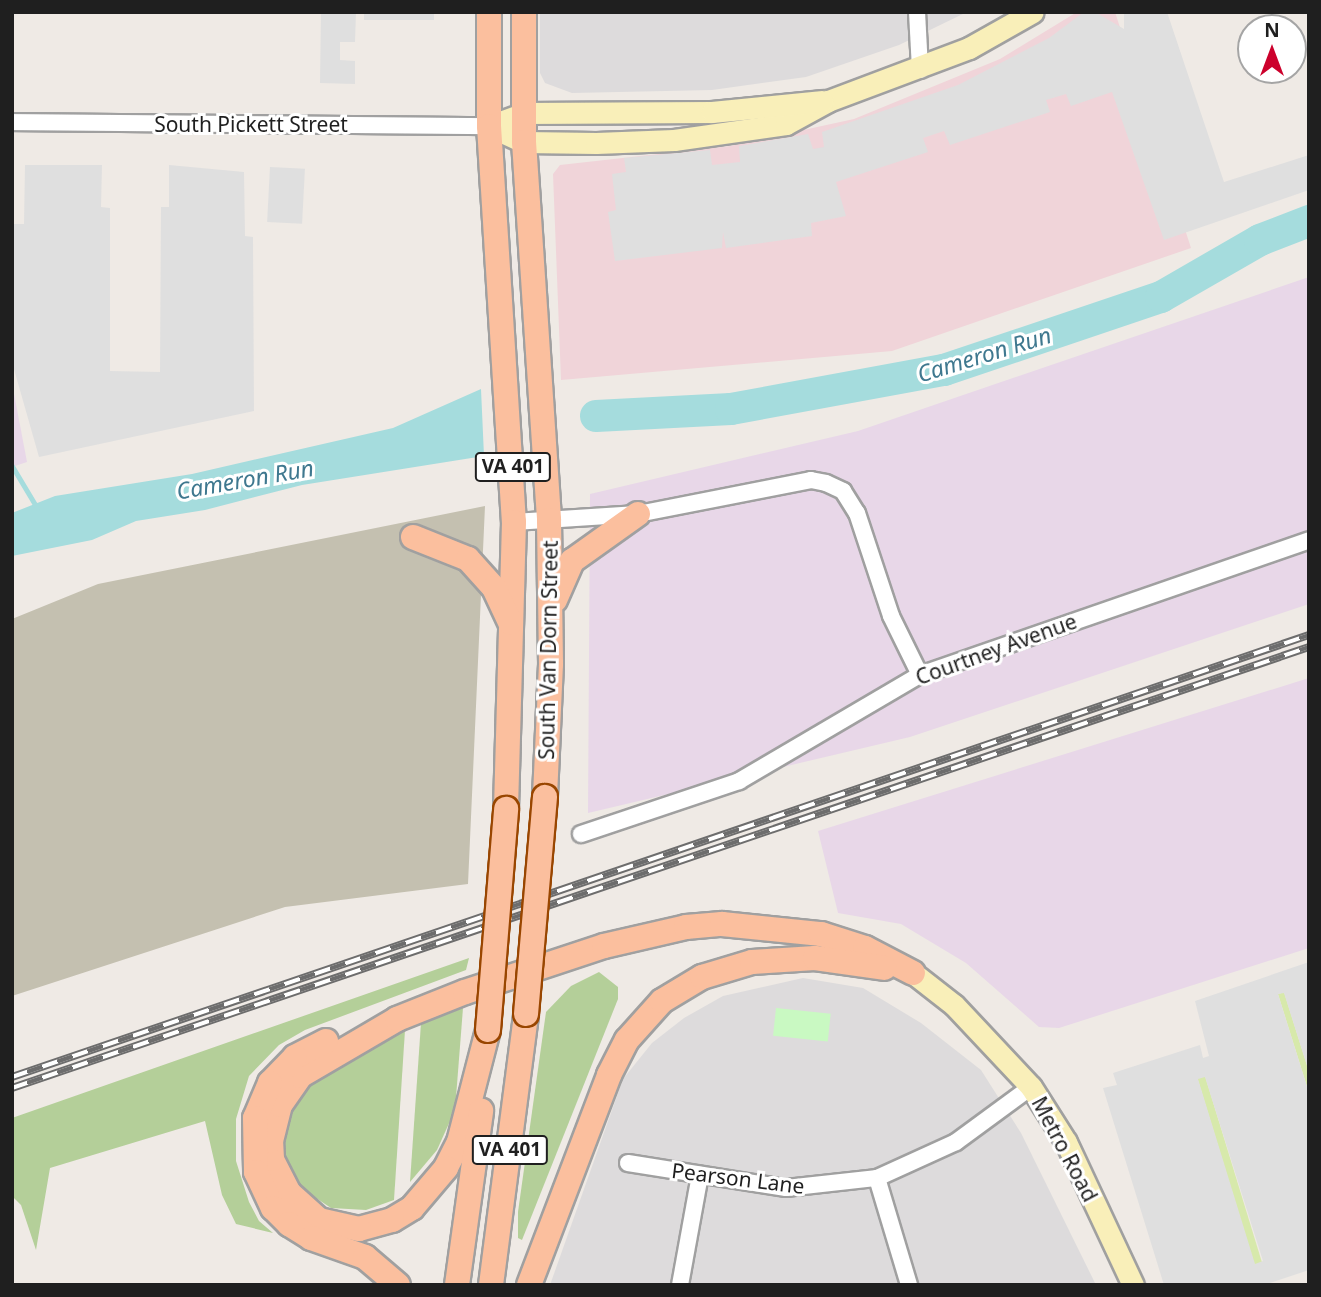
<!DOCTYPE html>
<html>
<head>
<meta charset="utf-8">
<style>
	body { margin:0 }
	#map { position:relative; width:1321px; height:1297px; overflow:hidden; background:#efeae5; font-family:"Noto Sans",sans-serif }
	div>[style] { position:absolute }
	.residential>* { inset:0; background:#dddbdc }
	.commercial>* { inset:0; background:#f0d4d9 }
	.industrial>* { inset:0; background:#e8d7e8 }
	.construction>* { inset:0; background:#c4c0b0 }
	.grass>* { inset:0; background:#d7e9ab; transform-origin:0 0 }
	.forest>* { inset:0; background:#b4cf99 }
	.park>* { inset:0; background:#c9f9c2; transform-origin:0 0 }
	.parking>* { inset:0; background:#dfdfdf; transform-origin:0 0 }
	.water>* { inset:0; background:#a5dcdd }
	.stream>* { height:5px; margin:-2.5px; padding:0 2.5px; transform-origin:2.5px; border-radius:2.5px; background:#a5dcdd }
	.river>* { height:32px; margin:-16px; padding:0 16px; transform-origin:16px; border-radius:16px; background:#a5dcdd }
	.roads { filter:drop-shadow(2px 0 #a0a0a0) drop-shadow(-2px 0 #a0a0a0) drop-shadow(0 2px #a0a0a0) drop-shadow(0 -2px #a0a0a0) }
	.street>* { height:16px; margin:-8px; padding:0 8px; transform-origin:8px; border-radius:8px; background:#fff }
	.secondary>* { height:21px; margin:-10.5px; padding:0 10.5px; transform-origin:10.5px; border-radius:10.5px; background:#f9efb9 }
	.primary>* { height:24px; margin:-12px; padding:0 12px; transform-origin:12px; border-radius:12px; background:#fbbf9e }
	.rail>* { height:8px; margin-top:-4px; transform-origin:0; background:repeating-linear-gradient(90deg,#fff 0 16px,#6d6d6d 0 32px); box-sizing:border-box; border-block:2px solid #6d6d6d }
	.bridges { filter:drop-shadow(2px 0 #994600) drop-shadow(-2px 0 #994600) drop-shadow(0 2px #994600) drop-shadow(0 -2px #994600) }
	.primary-bridge>* { height:24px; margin:-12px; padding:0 12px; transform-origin:12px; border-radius:12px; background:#fbbf9e }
	span { translate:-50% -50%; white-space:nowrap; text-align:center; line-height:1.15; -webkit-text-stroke:6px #fff; paint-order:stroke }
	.shield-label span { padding:2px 5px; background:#fff; border:2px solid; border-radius:5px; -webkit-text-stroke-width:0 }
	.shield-label { font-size:19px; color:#1f1f1f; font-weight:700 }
	.street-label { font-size:21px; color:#1f1f1f }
	.water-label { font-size:23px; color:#3f788f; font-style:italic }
	.frame { position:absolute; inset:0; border:14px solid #1f1f1f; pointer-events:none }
	.north { position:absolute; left:1237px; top:14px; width:70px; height:70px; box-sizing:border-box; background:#fff; border:2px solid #a5a5a5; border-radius:50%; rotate:0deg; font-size:19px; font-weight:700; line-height:28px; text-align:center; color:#1f1f1f }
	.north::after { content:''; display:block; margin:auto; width:24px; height:32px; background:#cc012c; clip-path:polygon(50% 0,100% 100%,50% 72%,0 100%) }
</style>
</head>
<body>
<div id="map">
	<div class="residential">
		<i style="clip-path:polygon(540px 12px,967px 12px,899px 45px,806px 77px,712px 90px,572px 93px,545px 83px,540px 73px)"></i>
		<i style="clip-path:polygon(803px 978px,863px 988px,921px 1023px,981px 1070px,1021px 1133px,1096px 1285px,550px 1285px,623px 1079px,652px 1043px,684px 1018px,723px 996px)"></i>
	</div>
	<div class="commercial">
		<i style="clip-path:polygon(1077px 12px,1115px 12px,1191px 248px,892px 351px,561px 380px,553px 174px,560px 165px,730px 146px,854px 119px,1000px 59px)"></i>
	</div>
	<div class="industrial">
		<i style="clip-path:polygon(1309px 277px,1309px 604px,910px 737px,588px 813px,590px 494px,858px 431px)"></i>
		<i style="clip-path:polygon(12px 383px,27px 462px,12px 467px)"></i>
		<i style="clip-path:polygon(1309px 678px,1309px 948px,1059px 1028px,1039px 1027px,966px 963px,901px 924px,838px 913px,818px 831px)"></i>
	</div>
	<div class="construction">
		<i style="clip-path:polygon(485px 506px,468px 884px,285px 907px,12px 996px,12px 619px,98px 584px)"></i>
	</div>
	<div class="grass">
		<i style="clip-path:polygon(1284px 992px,1309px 1072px,1309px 1093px,1278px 994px)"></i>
		<i style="left:1205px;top:1076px;width:195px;height:8px;rotate:73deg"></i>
	</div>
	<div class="forest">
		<i style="clip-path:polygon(469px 958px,466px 970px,305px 1030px,279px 1045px,249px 1076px,236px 1119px,236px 1161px,249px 1202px,259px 1221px,273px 1233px,236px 1224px,222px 1195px,205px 1121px,50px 1168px,36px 1250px,21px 1205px,12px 1196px,12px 1118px)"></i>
		<i style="clip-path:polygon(599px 972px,618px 987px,618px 999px,522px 1240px,518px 1238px,518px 1212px,546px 1012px,571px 986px)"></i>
		<i style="clip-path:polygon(463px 1008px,455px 1110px,437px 1150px,410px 1182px,421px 1023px)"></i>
		<i style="clip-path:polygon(405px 1030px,394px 1200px,366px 1210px,331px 1208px,298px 1186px,282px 1154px,284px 1121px,302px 1088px,361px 1050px)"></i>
	</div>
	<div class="park">
		<i style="left:776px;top:1008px;width:55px;height:28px;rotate:6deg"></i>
	</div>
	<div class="parking">
		<i style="clip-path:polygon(321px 12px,356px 12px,355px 42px,340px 42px,340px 60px,355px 61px,355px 84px,320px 83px)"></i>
		<i style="left:364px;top:12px;width:70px;height:8px"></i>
		<i style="clip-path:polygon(1084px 12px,1095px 12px,1124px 29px,1124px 12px,1167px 12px,1224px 182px,1309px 155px,1309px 190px,1164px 240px,1112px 92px,1071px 106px,1066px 94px,1046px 100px,1050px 112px,950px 145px,944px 131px,923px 138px,928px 152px,836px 182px,846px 216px,811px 223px,812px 236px,726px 248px,723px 232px,722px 248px,615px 261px,608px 212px,616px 210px,612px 174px,626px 172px,624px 158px,710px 150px,712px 165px,740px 162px,739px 146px,808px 134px,813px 149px,824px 147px,822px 132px,958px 85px,1049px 38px)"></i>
		<i style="clip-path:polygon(25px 165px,102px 165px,101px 207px,110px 208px,110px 371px,160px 372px,161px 207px,169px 207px,169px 165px,244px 172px,245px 236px,253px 237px,254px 411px,39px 457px,12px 362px,12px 224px,24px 224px)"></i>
		<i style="left:270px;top:167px;width:35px;height:55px;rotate:3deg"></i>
		<i style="clip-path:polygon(evenodd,1309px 962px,1309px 1072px,1284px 993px,1278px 994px,1309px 1093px,1309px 1270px,1264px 1285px,1164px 1285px,1103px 1088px,1117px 1085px,1113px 1073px,1200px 1045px,1203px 1058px,1209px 1056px,1195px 1001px,1309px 962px,1205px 1077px,1263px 1261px,1255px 1264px,1198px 1079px,1205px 1077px)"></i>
	</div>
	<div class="water">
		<i style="clip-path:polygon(481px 389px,484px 456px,302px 485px,205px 510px,136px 521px,92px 540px,12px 556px,12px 513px,55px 496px,192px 474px,393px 428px)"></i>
	</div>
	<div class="stream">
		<i style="left:12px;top:466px;width:49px;rotate:59.2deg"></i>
	</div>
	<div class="river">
		<i style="left:596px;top:416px;width:135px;rotate:-3deg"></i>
		<i style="left:731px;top:409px;width:217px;rotate:-10.4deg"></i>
		<i style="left:944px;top:370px;width:229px;rotate:-18.6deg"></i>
		<i style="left:1161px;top:297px;width:114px;rotate:-29.9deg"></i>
		<i style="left:1260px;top:240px;width:53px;rotate:-21.2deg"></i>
	</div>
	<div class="roads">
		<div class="street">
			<i style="left:917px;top:12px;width:58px;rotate:87deg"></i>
			<i style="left:12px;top:122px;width:477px;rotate:0.5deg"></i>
			<i style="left:514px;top:522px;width:124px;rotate:-3.7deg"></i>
			<i style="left:638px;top:514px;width:176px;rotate:-11.1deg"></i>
			<i style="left:811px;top:480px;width:15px;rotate:11deg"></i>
			<i style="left:826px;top:483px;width:19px;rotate:25deg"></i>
			<i style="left:843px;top:491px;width:26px;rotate:58deg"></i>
			<i style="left:857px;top:513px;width:108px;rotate:71.7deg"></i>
			<i style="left:891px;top:616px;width:66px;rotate:63.8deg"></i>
			<i style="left:581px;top:834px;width:167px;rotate:-18.5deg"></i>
			<i style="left:739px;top:781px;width:210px;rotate:-30.4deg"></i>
			<i style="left:920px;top:675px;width:412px;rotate:-19.1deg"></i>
			<i style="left:628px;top:1163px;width:160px;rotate:9deg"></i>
			<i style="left:786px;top:1188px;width:92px;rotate:-6.3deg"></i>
			<i style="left:877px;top:1178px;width:87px;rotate:-24.5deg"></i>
			<i style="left:956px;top:1142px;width:93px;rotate:-36.3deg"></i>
			<i style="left:877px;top:1178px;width:112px;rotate:73.3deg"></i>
			<i style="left:680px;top:1285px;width:112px;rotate:-79.7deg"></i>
		</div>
		<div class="secondary">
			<i style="left:489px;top:126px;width:38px;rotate:25deg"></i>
			<i style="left:524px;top:142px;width:72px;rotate:0.8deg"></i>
			<i style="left:596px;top:143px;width:78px;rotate:-2.2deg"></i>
			<i style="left:674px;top:140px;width:113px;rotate:-8.1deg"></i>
			<i style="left:786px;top:124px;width:48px;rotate:-28.7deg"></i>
			<i style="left:828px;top:101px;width:151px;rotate:-20.6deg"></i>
			<i style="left:969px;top:48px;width:73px;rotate:-29.4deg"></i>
			<i style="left:489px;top:126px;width:37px;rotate:-20deg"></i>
			<i style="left:524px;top:113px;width:188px;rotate:-0.3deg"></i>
			<i style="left:712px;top:112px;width:111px;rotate:-5.7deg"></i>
			<i style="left:913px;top:973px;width:52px;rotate:38deg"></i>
			<i style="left:954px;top:1005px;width:112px;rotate:46.8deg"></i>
			<i style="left:1031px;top:1087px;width:65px;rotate:57.5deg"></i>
			<i style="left:1066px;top:1142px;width:158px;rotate:64.9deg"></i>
		</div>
		<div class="primary">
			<i style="left:489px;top:12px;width:114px;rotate:90deg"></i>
			<i style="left:489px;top:126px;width:397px;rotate:86.4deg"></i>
			<i style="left:514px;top:522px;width:287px;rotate:91.6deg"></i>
			<i style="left:524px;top:12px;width:130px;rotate:90deg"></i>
			<i style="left:524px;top:142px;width:379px;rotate:86.2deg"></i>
			<i style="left:549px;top:520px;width:144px;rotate:89.2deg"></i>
			<i style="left:551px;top:664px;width:133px;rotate:92.6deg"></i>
			<i style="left:413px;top:537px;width:59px;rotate:21.8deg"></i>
			<i style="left:468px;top:559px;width:39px;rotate:48deg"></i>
			<i style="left:494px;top:588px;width:38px;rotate:65deg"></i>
			<i style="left:555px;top:600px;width:43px;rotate:-66.4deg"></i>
			<i style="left:572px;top:561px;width:81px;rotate:-35.5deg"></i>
			<i style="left:488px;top:1030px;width:116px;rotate:104.5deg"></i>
			<i style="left:459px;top:1142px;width:29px;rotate:117deg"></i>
			<i style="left:446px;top:1168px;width:52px;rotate:130.4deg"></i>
			<i style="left:412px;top:1208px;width:23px;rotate:149deg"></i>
			<i style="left:392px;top:1220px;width:34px;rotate:165deg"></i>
			<i style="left:359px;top:1229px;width:41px;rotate:-167.3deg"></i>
			<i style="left:319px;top:1220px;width:40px;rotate:-138deg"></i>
			<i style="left:289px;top:1193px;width:38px;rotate:-117deg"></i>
			<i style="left:272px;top:1159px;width:18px;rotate:-93deg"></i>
			<i style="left:271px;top:1141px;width:37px;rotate:-76deg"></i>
			<i style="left:280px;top:1105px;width:35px;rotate:-55deg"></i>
			<i style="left:300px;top:1076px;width:113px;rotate:-30.4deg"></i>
			<i style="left:397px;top:1019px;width:73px;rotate:-21.7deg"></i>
			<i style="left:465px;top:992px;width:146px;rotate:-18.3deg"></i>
			<i style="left:604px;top:946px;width:84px;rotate:-13deg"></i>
			<i style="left:686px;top:927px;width:36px;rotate:-5deg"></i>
			<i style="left:722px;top:924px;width:100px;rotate:5.8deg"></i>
			<i style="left:821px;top:934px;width:46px;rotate:17.7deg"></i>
			<i style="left:865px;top:948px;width:54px;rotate:27.5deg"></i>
			<i style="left:326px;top:1041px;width:35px;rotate:153deg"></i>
			<i style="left:295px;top:1057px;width:36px;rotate:134deg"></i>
			<i style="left:270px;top:1083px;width:38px;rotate:113deg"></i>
			<i style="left:255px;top:1118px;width:54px;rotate:88.9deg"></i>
			<i style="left:256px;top:1172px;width:40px;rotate:65deg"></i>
			<i style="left:273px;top:1208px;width:23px;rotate:45deg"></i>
			<i style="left:289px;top:1224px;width:26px;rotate:32deg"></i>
			<i style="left:311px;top:1238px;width:57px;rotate:19.4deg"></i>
			<i style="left:365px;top:1257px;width:43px;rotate:40.3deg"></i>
			<i style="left:457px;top:1285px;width:176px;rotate:-82.1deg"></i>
			<i style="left:491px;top:1285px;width:273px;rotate:-82.6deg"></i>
			<i style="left:529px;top:1285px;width:225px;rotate:-69.1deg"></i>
			<i style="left:609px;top:1075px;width:39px;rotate:-63deg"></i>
			<i style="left:627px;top:1040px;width:52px;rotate:-48.1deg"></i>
			<i style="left:662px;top:1001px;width:47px;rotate:-31deg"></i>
			<i style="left:702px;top:977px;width:52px;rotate:-16.7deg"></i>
			<i style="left:752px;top:962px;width:63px;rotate:-3.6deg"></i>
			<i style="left:815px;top:958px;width:70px;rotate:8.2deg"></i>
		</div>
	</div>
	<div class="rail">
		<i style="left:12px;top:1077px;width:1370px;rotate:-18.82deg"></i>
		<i style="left:12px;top:1088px;width:1370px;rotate:-18.78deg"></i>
	</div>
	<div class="bridges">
		<div class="primary-bridge">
			<i style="left:526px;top:1014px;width:218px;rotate:-85deg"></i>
			<i style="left:488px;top:1030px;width:222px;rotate:-85.3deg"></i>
		</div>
	</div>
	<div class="shield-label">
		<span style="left:513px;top:467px">VA 401</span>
		<span style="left:510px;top:1150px">VA 401</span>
	</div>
	<div class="street-label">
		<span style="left:251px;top:124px">South Pickett Street</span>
		<span style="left:996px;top:649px;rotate:-20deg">Courtney Avenue</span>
		<span style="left:548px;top:650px;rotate:-89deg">South Van Dorn Street</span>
		<span style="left:1065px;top:1149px;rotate:62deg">Metro Road</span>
		<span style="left:738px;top:1178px;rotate:7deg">Pearson Lane</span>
	</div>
	<div class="water-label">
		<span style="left:984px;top:354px;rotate:-17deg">Cameron Run</span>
		<span style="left:245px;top:479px;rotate:-10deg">Cameron Run</span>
	</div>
	<div class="frame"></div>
	<div class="north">N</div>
</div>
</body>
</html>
